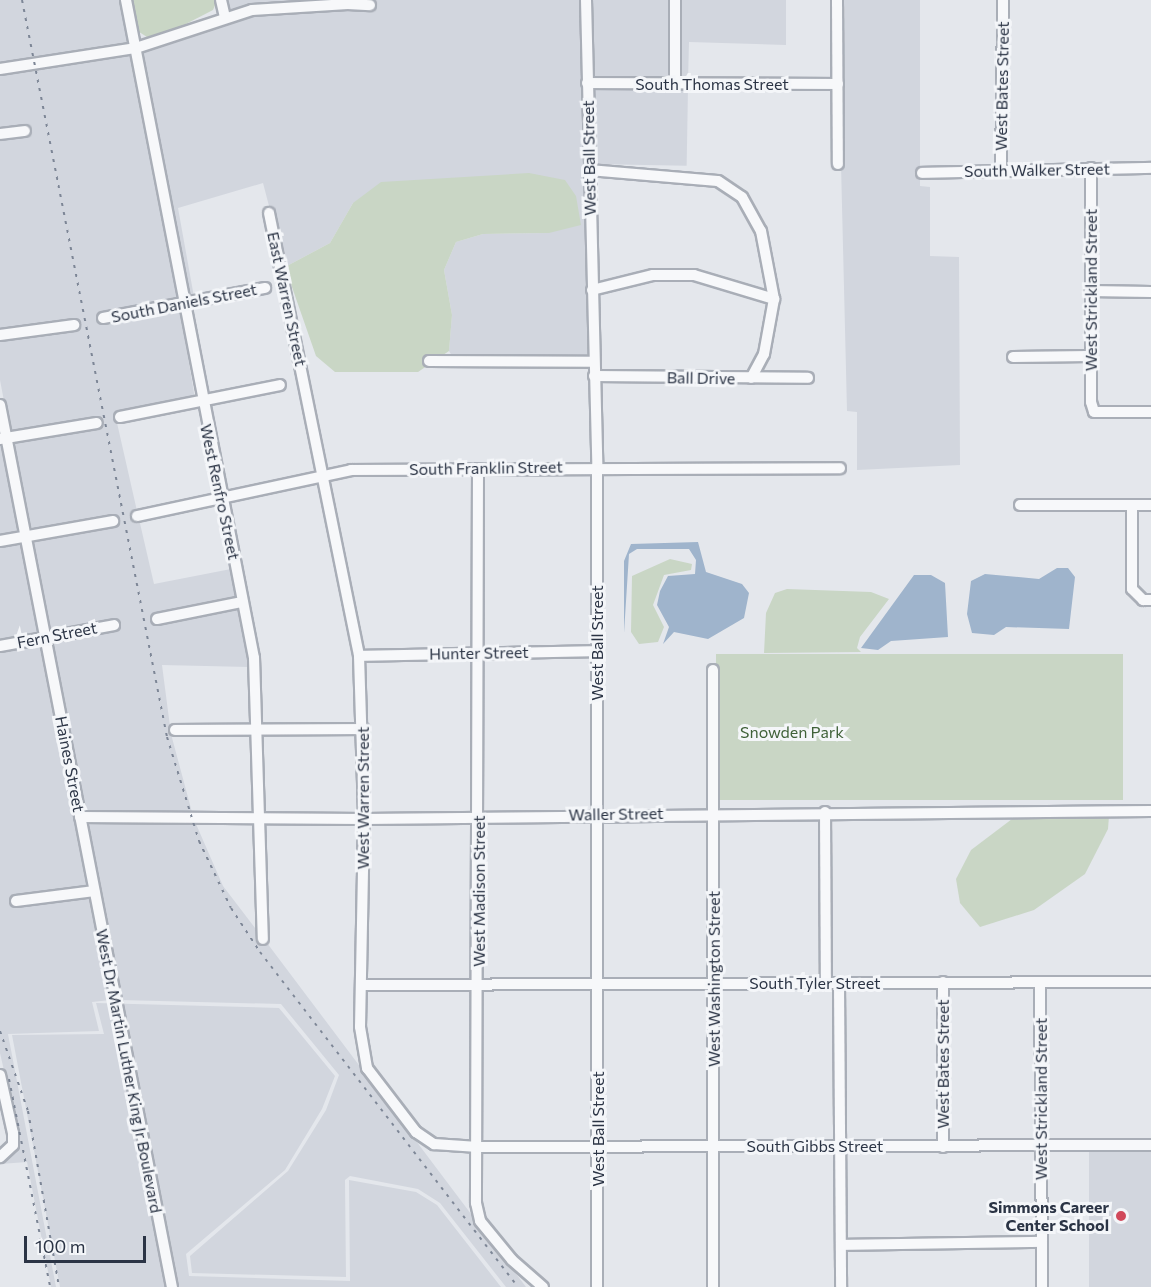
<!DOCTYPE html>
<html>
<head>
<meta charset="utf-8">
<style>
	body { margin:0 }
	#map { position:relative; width:1151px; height:1287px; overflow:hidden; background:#e4e7ec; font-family:Commissioner,sans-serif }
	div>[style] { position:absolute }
	.built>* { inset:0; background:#d2d6de; transform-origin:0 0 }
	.green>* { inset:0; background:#c9d6c5; transform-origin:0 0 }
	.water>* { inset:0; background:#9fb4cc }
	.roads { filter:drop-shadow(2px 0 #a9aeb7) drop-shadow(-2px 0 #a9aeb7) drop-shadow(0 2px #a9aeb7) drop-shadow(0 -2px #a9aeb7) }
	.minor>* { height:10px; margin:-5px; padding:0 5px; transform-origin:5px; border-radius:5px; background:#f7f8fa }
	.rail>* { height:2px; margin-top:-1px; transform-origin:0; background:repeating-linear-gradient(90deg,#7d8696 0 3px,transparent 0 9px) }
	.dots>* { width:16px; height:16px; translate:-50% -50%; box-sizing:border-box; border:3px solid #f4f6f9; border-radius:50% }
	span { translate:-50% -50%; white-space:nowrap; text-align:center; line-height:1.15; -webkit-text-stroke:6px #f4f6f9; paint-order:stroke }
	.street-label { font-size:16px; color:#2b3445 }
	.park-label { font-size:16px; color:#3f6138 }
	.poi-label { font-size:16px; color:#2b3445; font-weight:700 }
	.right { translate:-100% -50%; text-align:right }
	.scale { position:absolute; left:24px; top:1236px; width:122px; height:27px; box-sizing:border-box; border:3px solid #2b3445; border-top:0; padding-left:8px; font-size:18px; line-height:21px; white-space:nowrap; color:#2b3445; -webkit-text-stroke:4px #f4f6f9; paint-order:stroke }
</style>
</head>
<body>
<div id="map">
	<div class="built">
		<i style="clip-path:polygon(0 0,121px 0,130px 45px,0 65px)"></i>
		<i style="clip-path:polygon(226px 0,344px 0,284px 3px,229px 12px)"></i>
		<i style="clip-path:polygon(353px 0,582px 0,589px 358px,454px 359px,449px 351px,452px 315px,444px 270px,456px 242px,483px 234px,549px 233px,353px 203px,330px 243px,285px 267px,263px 183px,178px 208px,194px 297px,188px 299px,141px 51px,253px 14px,374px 9px,374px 1px)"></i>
		<i style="left:591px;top:0;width:79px;height:79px"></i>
		<i style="clip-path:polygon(680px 0,786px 0,786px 45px,689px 42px,688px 81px,680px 81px)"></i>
		<i style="clip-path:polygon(837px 0,920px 0,920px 186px,930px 187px,930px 256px,959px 257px,960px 465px,857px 470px,857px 412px,847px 411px)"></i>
		<i style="clip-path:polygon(132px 53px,179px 300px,98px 315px,100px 323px,180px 309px,195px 399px,115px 414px,137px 511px,131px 513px,133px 521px,139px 519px,154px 584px,231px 569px,236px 599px,152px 616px,153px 624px,238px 607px,249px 658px,249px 667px,162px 665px,171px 734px,193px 816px,84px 813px,52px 640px,120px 628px,118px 620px,50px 632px,30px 540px,119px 524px,116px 516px,29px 532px,12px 441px,103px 426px,101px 418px,10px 433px,0 380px,0 339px,79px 328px,77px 320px,0 331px,0 139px,30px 134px,29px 126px,0 130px,0 73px)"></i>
		<i style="left:592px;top:87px;width:96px;height:77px;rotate:1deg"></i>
		<i style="clip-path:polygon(0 443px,20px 533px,0 537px)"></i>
		<i style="clip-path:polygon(21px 542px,41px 634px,0 642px,0 546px)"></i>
		<i style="clip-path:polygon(42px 642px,88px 887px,11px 897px,12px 905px,90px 897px,110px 1000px,92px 1002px,99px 1031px,8px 1034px,56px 1287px,51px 1287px,27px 1162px,0 1164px,15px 1152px,18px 1132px,0 1053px,0 650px)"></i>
		<i style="clip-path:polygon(86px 821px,196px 824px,223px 886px,258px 932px,259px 943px,267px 943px,526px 1287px,506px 1287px,440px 1203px,418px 1189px,350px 1176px,345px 1180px,346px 1277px,192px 1273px,190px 1256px,288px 1171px,326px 1110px,339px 1075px,281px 1004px,120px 1000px)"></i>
		<i style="clip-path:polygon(96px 1003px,279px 1008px,335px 1076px,322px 1109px,285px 1170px,186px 1254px,189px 1276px,350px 1281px,349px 1180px,416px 1192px,437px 1205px,501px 1287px,60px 1287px,12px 1035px,104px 1034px)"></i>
		<i style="left:1089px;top:1145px;width:62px;height:142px"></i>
	</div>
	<div class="green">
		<i style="clip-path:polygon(130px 0,216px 0,216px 3px,213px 10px,180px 27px,147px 37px,136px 30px)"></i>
		<i style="clip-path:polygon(529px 173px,565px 180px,576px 196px,581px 225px,549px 233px,483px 234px,456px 242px,444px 270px,452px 315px,449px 351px,418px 372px,335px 372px,316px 356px,285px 267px,330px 243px,353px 203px,381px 182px)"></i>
		<i style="clip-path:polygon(670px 559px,692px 564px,691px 570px,664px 575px,653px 605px,664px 627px,658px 642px,639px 644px,631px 632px,632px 576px)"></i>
		<i style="clip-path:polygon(787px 589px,871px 592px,889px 599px,860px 637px,857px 648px,861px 652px,764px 653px,766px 613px,775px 593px)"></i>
		<i style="left:1123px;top:654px;width:146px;height:407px;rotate:90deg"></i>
		<i style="clip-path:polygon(1016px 816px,1109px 816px,1108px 829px,1085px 874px,1034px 910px,980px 927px,960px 903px,956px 879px,971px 850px)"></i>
	</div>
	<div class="water">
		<i style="clip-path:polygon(698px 542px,706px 572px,742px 584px,749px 593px,744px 618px,708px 639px,674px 632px,663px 644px,669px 627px,657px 605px,660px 591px,668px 576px,695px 574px,696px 560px,689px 549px,637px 549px,629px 554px,624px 633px,624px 561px,631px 544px)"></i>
		<i style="clip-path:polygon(1057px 568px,1068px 568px,1075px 577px,1069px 629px,1006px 627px,994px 635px,972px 633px,967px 614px,971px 581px,985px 574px,1039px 579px)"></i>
		<i style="clip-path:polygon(914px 575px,931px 575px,945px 583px,948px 637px,891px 641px,878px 650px,861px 648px)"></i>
	</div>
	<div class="roads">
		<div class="minor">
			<i style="left:126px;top:0;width:670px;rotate:78.99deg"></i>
			<i style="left:254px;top:658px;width:281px;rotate:88.2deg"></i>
			<i style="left:221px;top:0;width:18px;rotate:77deg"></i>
			<i style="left:586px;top:0;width:466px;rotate:88.6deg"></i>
			<i style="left:597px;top:466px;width:821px;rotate:90deg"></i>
			<i style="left:837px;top:0;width:164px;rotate:89.7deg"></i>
			<i style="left:348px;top:4px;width:22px;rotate:3deg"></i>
			<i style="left:0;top:69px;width:138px;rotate:-8.8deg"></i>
			<i style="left:136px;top:48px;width:122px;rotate:-18.1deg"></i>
			<i style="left:252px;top:10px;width:96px;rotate:-3.6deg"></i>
			<i style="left:348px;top:4px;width:4px;rotate:-90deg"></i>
			<i style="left:587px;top:83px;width:251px;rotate:0.2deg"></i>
			<i style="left:675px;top:85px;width:85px;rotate:-90deg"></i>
			<i style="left:0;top:134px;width:25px;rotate:-7deg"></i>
			<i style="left:1091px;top:168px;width:234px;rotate:90deg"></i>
			<i style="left:1091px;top:402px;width:10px;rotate:73deg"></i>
			<i style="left:1094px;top:412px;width:57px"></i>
			<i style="left:589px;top:170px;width:129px;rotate:4.9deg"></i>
			<i style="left:718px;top:181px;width:29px;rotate:34deg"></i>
			<i style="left:742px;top:197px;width:39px;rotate:61deg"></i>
			<i style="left:761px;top:231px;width:69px;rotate:79.2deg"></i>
			<i style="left:1001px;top:172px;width:172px;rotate:-89.3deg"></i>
			<i style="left:922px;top:173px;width:229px;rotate:-1.3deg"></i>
			<i style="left:269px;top:213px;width:452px;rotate:78.5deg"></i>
			<i style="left:359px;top:656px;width:163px;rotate:88.2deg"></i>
			<i style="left:364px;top:819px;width:208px;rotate:91.1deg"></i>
			<i style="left:360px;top:1027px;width:42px;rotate:80.3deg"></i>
			<i style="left:367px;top:1068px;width:81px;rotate:52.6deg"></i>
			<i style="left:416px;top:1132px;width:22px;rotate:34deg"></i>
			<i style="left:434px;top:1144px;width:44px;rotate:3.9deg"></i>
			<i style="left:478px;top:1147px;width:673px;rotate:-0.17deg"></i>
			<i style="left:592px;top:290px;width:63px;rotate:-13.8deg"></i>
			<i style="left:653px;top:275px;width:41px"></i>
			<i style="left:694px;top:275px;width:84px;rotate:16.7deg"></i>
			<i style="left:774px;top:299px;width:56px;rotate:100.3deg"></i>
			<i style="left:764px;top:354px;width:27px;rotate:118deg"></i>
			<i style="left:1090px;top:291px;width:61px;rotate:0.9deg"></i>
			<i style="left:103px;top:318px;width:165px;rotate:-10.5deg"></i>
			<i style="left:0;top:335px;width:75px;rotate:-7.7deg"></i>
			<i style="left:1013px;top:357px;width:77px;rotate:-0.7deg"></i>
			<i style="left:429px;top:361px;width:165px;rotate:0.3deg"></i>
			<i style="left:594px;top:376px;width:214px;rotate:0.5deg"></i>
			<i style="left:0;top:405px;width:899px;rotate:78.97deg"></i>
			<i style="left:120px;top:417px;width:163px;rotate:-11.3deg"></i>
			<i style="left:0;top:439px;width:98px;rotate:-9.4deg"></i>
			<i style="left:478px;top:469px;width:734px;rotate:90.16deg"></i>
			<i style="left:476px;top:1203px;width:18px;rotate:77deg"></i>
			<i style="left:480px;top:1221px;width:50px;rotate:50.6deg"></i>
			<i style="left:512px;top:1260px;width:41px;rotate:41.1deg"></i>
			<i style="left:1020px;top:505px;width:131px"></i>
			<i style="left:1132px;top:505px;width:84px;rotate:90deg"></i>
			<i style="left:1132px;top:589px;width:16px;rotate:45deg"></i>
			<i style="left:1143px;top:600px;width:8px"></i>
			<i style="left:137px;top:516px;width:219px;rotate:-12.1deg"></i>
			<i style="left:351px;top:470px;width:489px;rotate:-0.2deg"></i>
			<i style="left:0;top:541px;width:115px;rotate:-10deg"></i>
			<i style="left:157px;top:619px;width:87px;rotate:-11.3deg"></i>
			<i style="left:0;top:646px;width:116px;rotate:-10.4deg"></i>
			<i style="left:359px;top:656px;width:239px;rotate:-1.2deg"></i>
			<i style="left:175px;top:730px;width:189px;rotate:-0.3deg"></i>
			<i style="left:825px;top:812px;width:173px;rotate:89.7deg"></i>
			<i style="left:80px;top:817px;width:284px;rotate:0.4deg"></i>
			<i style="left:364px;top:819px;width:787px;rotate:-0.58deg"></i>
			<i style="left:16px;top:901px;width:79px;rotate:-7.3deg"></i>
			<i style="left:943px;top:982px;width:165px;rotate:90deg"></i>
			<i style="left:1040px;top:982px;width:305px;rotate:89.6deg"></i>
			<i style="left:363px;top:985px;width:788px;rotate:-0.22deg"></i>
			<i style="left:839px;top:985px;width:302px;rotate:89.6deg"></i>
			<i style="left:0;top:1075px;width:59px;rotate:77.4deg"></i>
			<i style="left:13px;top:1133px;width:12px;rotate:90deg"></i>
			<i style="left:13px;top:1145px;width:18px;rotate:137deg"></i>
			<i style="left:841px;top:1245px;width:201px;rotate:-0.9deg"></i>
			<i style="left:713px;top:1287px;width:617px;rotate:-90deg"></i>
		</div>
	</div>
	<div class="rail">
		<i style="left:22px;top:0;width:751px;rotate:78.87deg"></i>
		<i style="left:167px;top:737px;width:109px;rotate:72.9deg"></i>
		<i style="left:199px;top:841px;width:74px;rotate:64.5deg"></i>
		<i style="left:231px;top:908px;width:53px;rotate:56.6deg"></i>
		<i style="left:260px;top:952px;width:423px;rotate:52.4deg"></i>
		<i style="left:0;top:1031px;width:85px;rotate:70.7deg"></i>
		<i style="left:28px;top:1111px;width:179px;rotate:80deg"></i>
		<i style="left:9px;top:1079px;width:212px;rotate:78.8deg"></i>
	</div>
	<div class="dots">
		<i style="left:1121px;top:1216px;background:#d1495b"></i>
	</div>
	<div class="street-label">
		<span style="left:712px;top:84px">South Thomas Street</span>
		<span style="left:1002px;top:86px;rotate:-89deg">West Bates Street</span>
		<span style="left:589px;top:158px;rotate:-91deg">West Ball Street</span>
		<span style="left:1037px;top:170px;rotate:-1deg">South Walker Street</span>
		<span style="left:1091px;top:290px;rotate:-90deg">West Strickland Street</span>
		<span style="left:287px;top:299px;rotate:78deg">East Warren Street</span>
		<span style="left:184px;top:303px;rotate:-11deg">South Daniels Street</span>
		<span style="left:701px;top:378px;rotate:1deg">Ball Drive</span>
		<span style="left:486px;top:468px;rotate:-1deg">South Franklin Street</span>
		<span style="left:220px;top:492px;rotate:78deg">West Renfro Street</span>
		<span style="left:57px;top:635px;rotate:-11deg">Fern Street</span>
		<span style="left:597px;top:643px;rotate:-90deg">West Ball Street</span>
		<span style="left:479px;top:653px;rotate:-1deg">Hunter Street</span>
		<span style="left:70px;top:764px;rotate:79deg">Haines Street</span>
		<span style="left:363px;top:798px;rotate:-90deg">West Warren Street</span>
		<span style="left:616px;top:814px;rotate:-1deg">Waller Street</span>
		<span style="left:479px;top:891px;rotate:-90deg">West Madison Street</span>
		<span style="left:714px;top:979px;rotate:-90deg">West Washington Street</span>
		<span style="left:815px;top:983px">South Tyler Street</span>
		<span style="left:943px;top:1064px;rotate:-90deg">West Bates Street</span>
		<span style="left:129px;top:1071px;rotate:79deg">West Dr Martin Luther King Jr Boulevard</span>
		<span style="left:1041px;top:1099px;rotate:-90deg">West Strickland Street</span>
		<span style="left:598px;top:1129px;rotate:-90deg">West Ball Street</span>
		<span style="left:815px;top:1146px">South Gibbs Street</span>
	</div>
	<div class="park-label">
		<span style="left:792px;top:732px">Snowden Park</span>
	</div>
	<div class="poi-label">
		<span class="right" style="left:1109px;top:1216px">Simmons Career<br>Center School</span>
	</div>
	<div class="scale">100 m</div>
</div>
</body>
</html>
